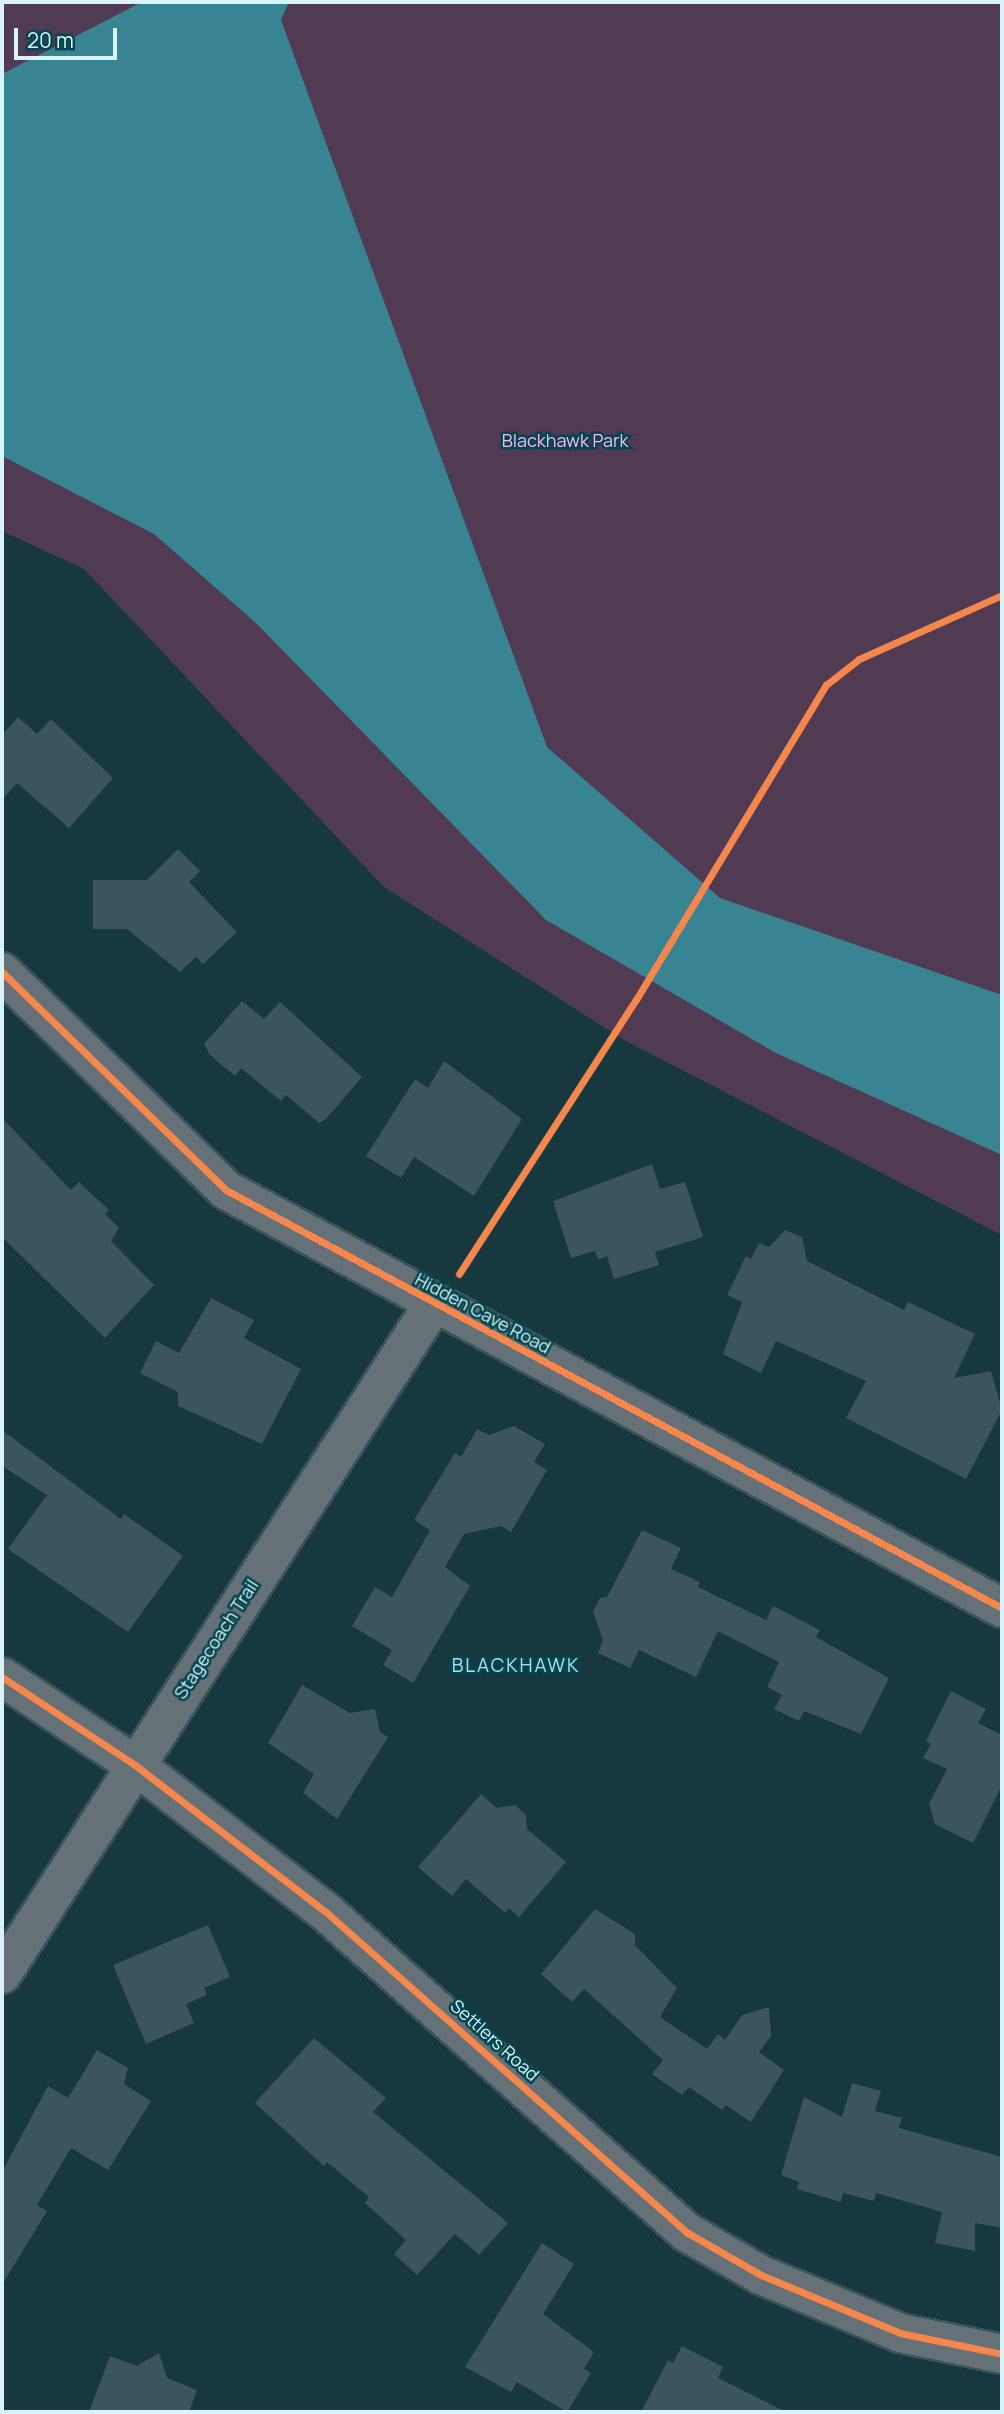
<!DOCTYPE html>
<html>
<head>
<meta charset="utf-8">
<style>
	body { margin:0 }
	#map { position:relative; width:1004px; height:2414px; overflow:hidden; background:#16383e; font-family:Manrope,sans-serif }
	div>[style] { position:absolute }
	.green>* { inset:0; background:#513b53 }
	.water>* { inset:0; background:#388493 }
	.building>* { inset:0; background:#3c545b }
	.roads { filter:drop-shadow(2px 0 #385459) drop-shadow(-2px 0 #385459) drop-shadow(0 2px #385459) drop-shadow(0 -2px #385459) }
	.street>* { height:38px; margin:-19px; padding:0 19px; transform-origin:19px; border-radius:19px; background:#667177 }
	.cycleway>* { height:7px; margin:-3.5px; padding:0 3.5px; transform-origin:3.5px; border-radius:3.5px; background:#f5874c }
	span { translate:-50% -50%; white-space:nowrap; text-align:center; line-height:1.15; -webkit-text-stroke:5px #05454f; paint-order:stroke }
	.park-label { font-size:18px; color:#fcb6f2 }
	.street-label { font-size:18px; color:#d8f4fa }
	.neighbourhood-label { font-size:19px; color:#a9e2ed; letter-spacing:2px }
	.frame { position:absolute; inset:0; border:4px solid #d8f4fa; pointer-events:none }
	.scale { position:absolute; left:14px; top:28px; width:103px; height:32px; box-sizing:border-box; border:4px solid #d8f4fa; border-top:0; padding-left:9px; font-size:21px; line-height:24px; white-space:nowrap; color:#d8f4fa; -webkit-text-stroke:5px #05454f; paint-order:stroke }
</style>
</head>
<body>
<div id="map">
	<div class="green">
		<i style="clip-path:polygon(2px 2px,1002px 2px,1002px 1235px,624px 1040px,384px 887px,84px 569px,2px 531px)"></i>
	</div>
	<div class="water">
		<i style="clip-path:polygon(142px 2px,289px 2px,281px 20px,547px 747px,720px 898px,1002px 995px,1002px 1155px,776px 1053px,546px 920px,256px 623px,154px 534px,2px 456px,2px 74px)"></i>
	</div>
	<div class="building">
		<i style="clip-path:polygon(18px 717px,37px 734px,51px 719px,113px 778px,69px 828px,17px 783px,2px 800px,2px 735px)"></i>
		<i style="clip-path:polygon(178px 849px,200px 871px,189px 882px,237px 932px,203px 964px,196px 957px,180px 972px,127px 929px,93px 929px,93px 880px,147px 880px)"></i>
		<i style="clip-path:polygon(242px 1001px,264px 1019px,280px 1002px,362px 1077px,326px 1119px,319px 1123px,286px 1095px,281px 1101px,241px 1068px,235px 1076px,210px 1055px,204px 1044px)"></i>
		<i style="clip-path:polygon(444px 1061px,522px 1119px,474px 1196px,414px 1157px,401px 1178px,366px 1156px,415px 1079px,428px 1088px)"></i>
		<i style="clip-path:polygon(2px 1118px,71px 1190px,79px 1182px,109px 1210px,105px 1214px,119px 1228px,111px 1241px,154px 1285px,105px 1338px,2px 1237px)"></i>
		<i style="clip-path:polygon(652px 1164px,660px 1189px,685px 1182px,703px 1237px,655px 1252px,659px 1265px,614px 1279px,607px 1256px,598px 1260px,595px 1251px,571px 1258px,553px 1201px)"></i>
		<i style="clip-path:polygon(785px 1230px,802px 1237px,807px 1261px,904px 1310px,908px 1302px,975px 1334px,954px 1378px,991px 1371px,1002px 1410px,966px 1479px,846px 1418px,866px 1381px,776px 1341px,761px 1373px,723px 1354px,742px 1302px,727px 1295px,746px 1256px,751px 1259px,759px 1243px,769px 1247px)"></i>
		<i style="clip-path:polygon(211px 1298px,254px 1320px,244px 1338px,301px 1369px,262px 1444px,178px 1406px,178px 1392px,140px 1373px,156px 1341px,179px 1353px)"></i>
		<i style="clip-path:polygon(514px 1426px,545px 1444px,534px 1462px,547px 1470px,511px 1532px,501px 1526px,464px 1534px,445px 1567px,470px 1586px,413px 1683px,383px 1665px,392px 1650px,352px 1626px,375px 1587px,392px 1597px,430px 1530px,414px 1520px,455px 1453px,461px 1457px,477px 1429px,489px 1435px)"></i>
		<i style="clip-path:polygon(2px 1430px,121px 1519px,124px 1514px,183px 1556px,128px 1632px,8px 1549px,47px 1495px,2px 1466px)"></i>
		<i style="clip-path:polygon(642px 1530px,681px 1548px,671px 1569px,700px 1582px,698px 1587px,766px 1620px,773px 1606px,820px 1630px,816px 1637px,889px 1678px,861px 1734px,804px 1711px,799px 1721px,774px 1709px,782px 1695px,767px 1687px,779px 1662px,718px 1631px,696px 1677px,639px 1650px,630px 1668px,598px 1653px,603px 1640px,593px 1612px,600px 1598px,607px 1597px)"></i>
		<i style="clip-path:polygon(302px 1685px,350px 1713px,375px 1709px,380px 1732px,388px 1737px,337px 1819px,303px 1793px,314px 1774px,268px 1743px)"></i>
		<i style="clip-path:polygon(951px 1691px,986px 1709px,978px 1723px,1002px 1735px,1002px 1785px,973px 1843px,935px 1824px,929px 1804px,947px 1769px,923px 1758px,931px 1744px,926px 1741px)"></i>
		<i style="clip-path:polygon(481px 1794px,497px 1808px,515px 1805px,526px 1815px,527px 1829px,566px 1862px,519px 1917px,509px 1908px,505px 1913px,466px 1879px,452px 1896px,418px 1867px)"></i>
		<i style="clip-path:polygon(595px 1909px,635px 1934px,635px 1945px,677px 1988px,660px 2017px,707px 2049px,718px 2034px,725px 2040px,742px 2015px,769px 2007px,771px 2036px,759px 2052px,784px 2070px,751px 2122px,726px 2105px,722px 2110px,689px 2087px,682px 2095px,652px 2074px,663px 2060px,584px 1989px,572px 2002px,541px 1974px)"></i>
		<i style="clip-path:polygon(208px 1925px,230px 1977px,204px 1988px,207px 1995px,186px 2004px,194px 2023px,146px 2044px,113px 1965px)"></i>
		<i style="clip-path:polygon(314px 2038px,386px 2098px,373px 2112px,508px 2223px,479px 2255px,455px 2234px,417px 2275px,394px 2254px,406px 2240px,365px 2203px,369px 2197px,327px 2162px,324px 2166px,255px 2103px)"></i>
		<i style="clip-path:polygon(97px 2050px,128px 2068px,124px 2084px,151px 2101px,108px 2170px,71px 2148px,37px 2205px,47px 2211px,2px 2285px,2px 2172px,48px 2086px,68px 2098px)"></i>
		<i style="clip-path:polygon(852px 2083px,881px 2091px,875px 2111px,902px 2118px,899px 2128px,1002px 2157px,1002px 2228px,975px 2223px,975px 2251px,935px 2243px,942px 2212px,876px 2193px,874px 2201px,843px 2193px,841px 2202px,797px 2189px,799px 2182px,781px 2175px,804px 2097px,842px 2117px)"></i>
		<i style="clip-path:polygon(542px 2243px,574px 2264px,543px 2314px,594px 2352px,584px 2369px,591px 2373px,567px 2412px,517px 2382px,511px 2392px,465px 2367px)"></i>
		<i style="clip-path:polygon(682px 2346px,723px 2367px,718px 2378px,786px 2412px,641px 2412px,668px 2360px,673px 2363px)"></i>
		<i style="clip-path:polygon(159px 2353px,167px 2378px,197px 2390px,189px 2412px,89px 2412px,110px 2356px,137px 2366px)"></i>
	</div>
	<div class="roads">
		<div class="street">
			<i style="left:2px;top:972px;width:313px;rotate:44.2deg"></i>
			<i style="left:226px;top:1190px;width:881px;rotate:28.31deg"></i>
			<i style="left:2px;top:1677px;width:159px;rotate:33.5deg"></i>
			<i style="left:135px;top:1765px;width:241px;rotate:37.6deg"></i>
			<i style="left:326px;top:1912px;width:484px;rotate:41.6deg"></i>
			<i style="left:688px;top:2233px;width:84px;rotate:29.9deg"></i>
			<i style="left:761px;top:2275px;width:151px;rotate:22.6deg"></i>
			<i style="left:900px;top:2333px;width:104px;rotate:11.6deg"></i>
			<i style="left:2px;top:1974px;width:796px;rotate:-57.21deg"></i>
		</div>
	</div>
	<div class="cycleway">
		<i style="left:2px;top:972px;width:313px;rotate:44.2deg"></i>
		<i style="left:226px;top:1190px;width:881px;rotate:28.31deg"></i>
		<i style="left:459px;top:1274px;width:328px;rotate:-57.2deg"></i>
		<i style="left:637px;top:998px;width:366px;rotate:-58.9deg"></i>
		<i style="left:826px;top:685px;width:42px;rotate:-38.2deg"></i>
		<i style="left:859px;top:659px;width:157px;rotate:-24.1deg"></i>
		<i style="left:2px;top:1677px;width:159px;rotate:33.5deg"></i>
		<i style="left:135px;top:1765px;width:241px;rotate:37.6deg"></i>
		<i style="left:326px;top:1912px;width:484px;rotate:41.6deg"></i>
		<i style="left:688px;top:2233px;width:84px;rotate:29.9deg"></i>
		<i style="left:761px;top:2275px;width:151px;rotate:22.6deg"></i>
		<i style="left:900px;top:2333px;width:104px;rotate:11.6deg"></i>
	</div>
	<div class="park-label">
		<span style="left:565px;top:440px">Blackhawk Park</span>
	</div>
	<div class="street-label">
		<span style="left:483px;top:1313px;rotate:28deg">Hidden Cave Road</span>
		<span style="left:216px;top:1639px;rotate:-57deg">Stagecoach Trail</span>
		<span style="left:495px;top:2040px;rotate:42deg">Settlers Road</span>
	</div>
	<div class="neighbourhood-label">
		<span style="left:516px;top:1666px">BLACKHAWK</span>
	</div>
	<div class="frame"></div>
	<div class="scale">20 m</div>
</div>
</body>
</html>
